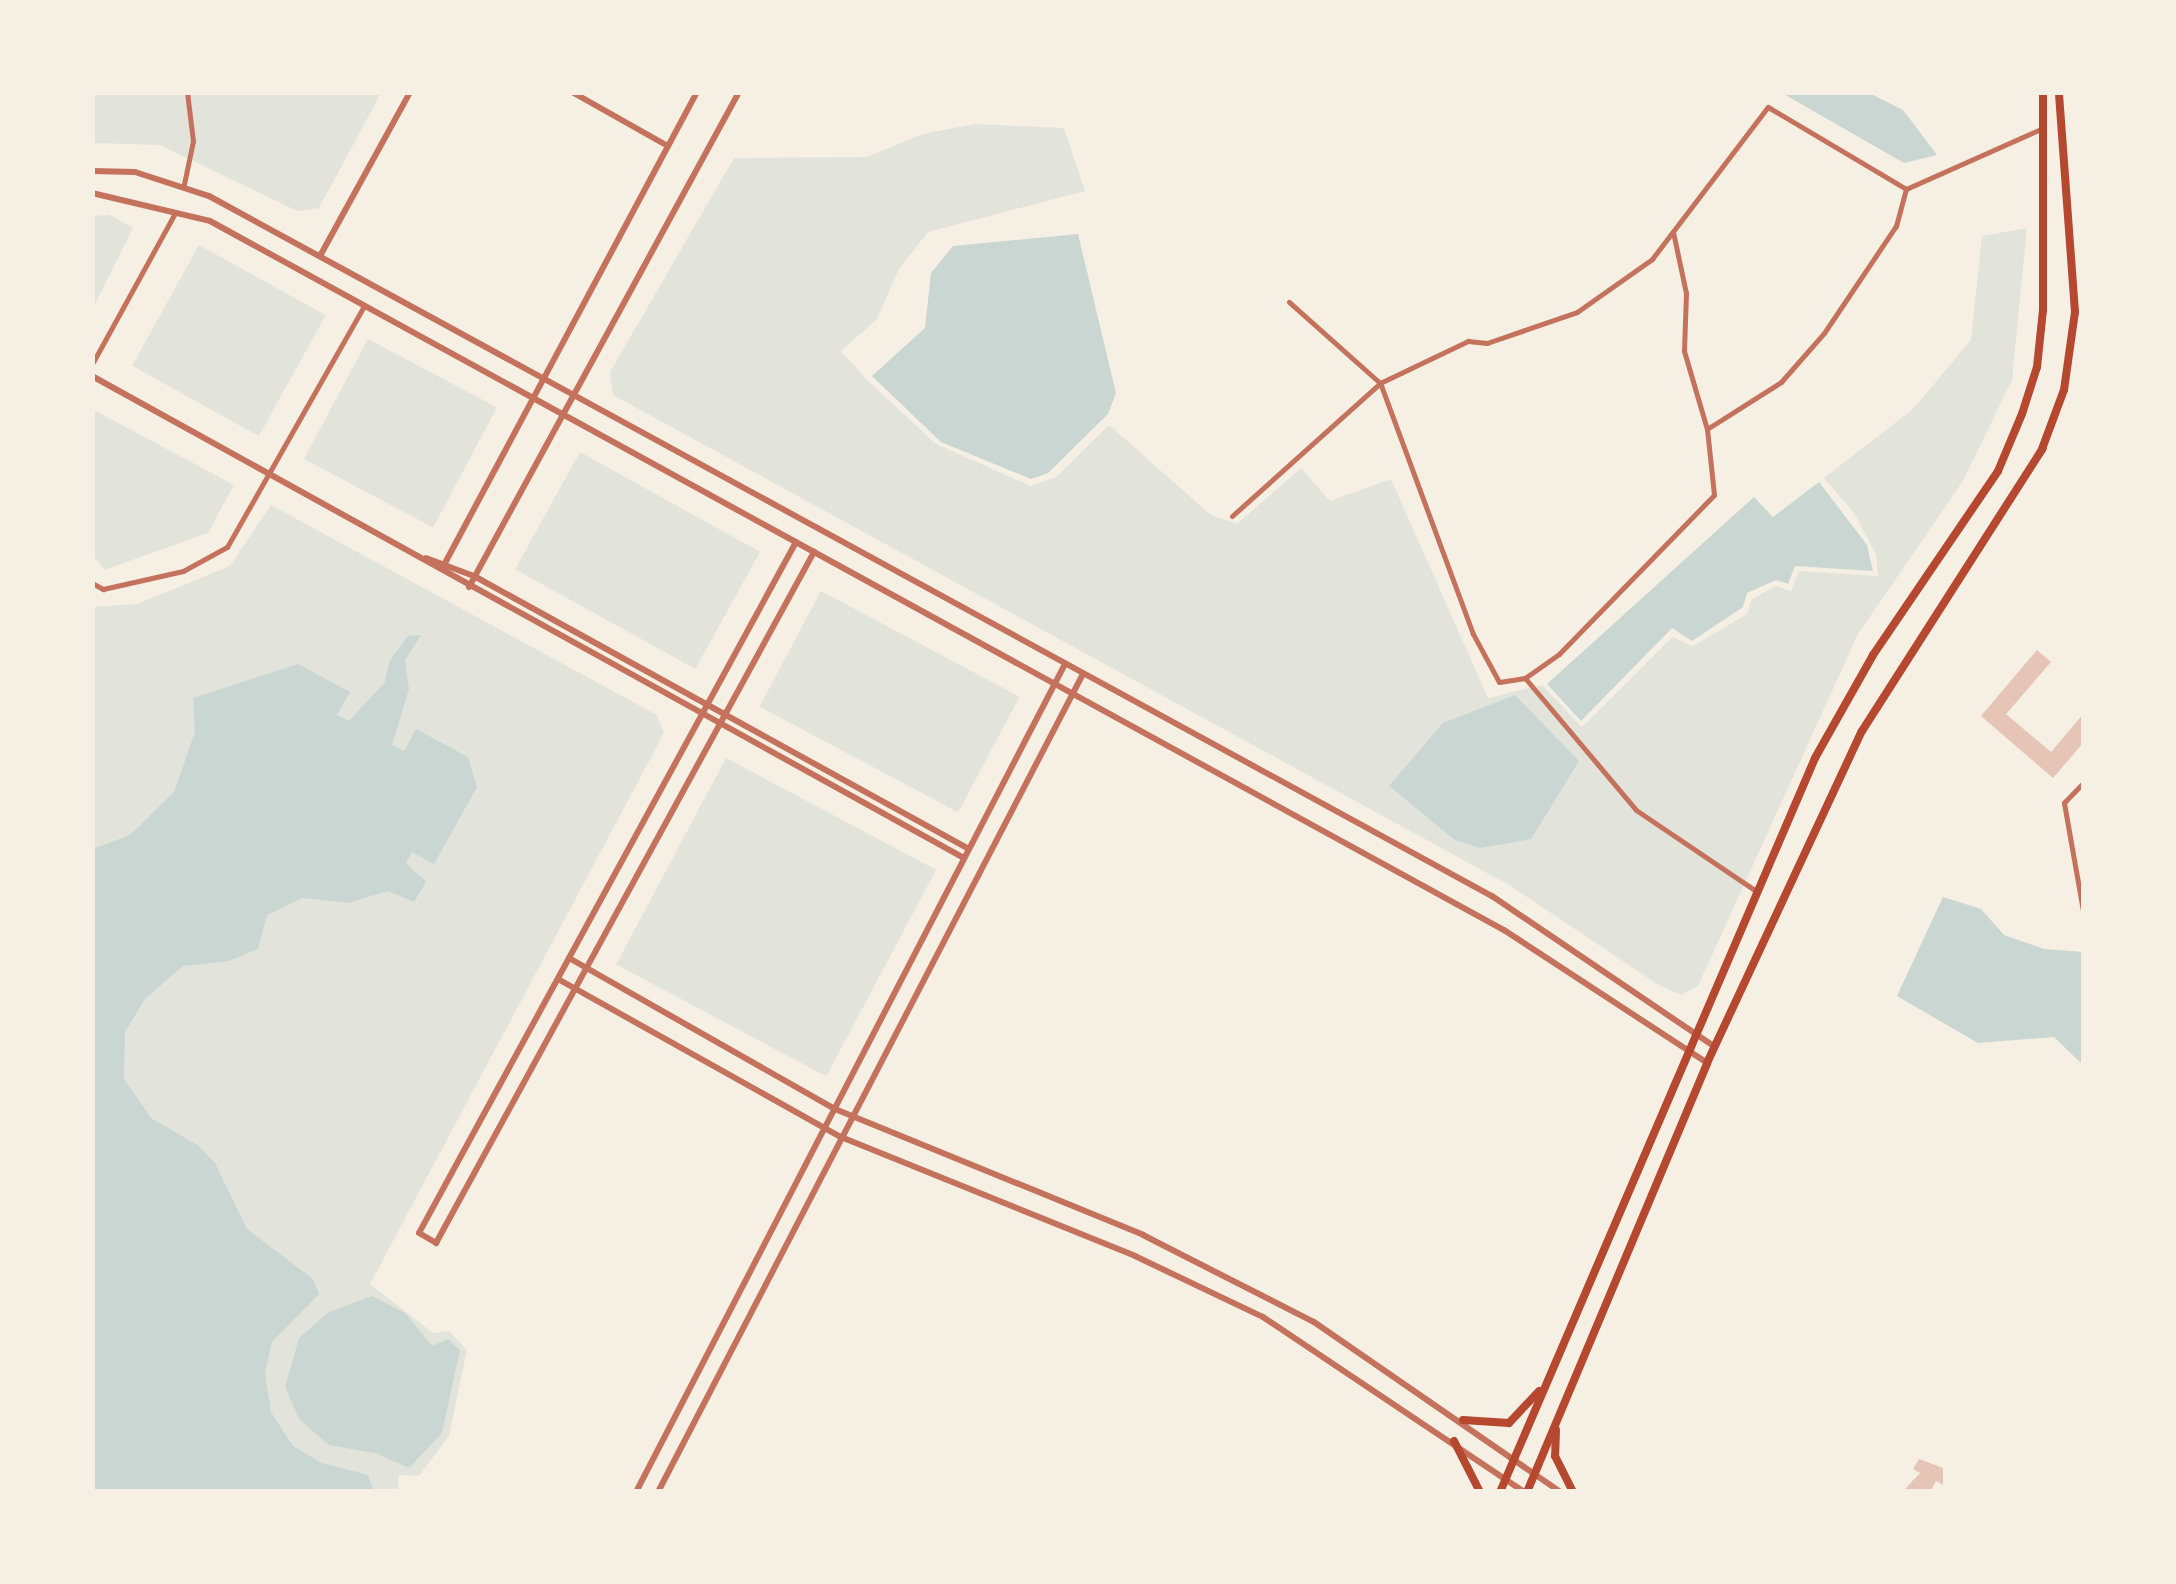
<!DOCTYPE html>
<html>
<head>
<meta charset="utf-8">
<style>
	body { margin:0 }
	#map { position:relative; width:2176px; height:1584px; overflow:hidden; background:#f6efe4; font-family:Manrope,sans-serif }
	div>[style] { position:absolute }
	.green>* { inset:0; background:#e2e4dc; transform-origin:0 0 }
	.water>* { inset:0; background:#c9d6d2 }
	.building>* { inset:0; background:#e6c5b7 }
	.minor>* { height:5px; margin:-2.5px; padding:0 2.5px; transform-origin:2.5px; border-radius:2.5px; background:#c5725c }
	.tertiary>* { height:6px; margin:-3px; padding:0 3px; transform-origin:3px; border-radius:3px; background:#c5725c }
	.secondary>* { height:8px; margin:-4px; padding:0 4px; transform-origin:4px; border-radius:4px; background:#b5482f }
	span { translate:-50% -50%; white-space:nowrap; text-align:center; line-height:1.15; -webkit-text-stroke:8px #f6efe4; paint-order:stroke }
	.frame { position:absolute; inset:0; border:95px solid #f6efe4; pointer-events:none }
</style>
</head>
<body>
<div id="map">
	<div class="green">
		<i style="clip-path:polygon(93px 93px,381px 93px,319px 208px,297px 211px,160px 145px,93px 143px)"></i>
		<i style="clip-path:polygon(975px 124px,1064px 128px,1085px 191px,928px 232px,899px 269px,877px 319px,841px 351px,867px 380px,936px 444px,1031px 486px,1056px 477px,1109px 425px,1211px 515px,1237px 524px,1301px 468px,1330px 501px,1391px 479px,1488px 698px,1542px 685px,1582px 727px,1672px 637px,1693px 646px,1747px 614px,1752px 599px,1776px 586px,1791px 591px,1799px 571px,1878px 576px,1876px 554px,1854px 513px,1824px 478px,1913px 409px,1971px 340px,1982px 236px,2027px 228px,2012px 380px,1963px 481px,1858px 634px,1698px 986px,1681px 995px,1657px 984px,1509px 885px,613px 395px,610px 372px,734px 158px,867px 157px,923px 134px)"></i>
		<i style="clip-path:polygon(110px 215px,133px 228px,93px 308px,93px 216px)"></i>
		<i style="left:199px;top:245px;width:145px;height:138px;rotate:29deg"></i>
		<i style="left:368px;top:339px;width:146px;height:136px;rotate:28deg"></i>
		<i style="clip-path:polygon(92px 409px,234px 485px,208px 533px,104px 570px,93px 555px)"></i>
		<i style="left:580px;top:452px;width:206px;height:134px;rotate:29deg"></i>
		<i style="clip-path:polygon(271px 505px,657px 715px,664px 733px,370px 1284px,433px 1333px,449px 1331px,467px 1350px,449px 1436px,419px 1476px,399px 1475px,398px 1491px,93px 1491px,92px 607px,137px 604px,230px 566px)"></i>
		<i style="left:821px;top:591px;width:225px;height:131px;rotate:28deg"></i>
		<i style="left:726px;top:758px;width:238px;height:234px;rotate:28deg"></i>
	</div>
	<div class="water">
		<i style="clip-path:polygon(1782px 93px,1869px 93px,1903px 110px,1937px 155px,1904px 163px)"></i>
		<i style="clip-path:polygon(1078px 234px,1116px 393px,1108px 414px,1048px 473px,1031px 479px,941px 442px,872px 376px,925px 328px,931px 273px,953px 246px)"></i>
		<i style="clip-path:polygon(1819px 482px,1867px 545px,1873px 571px,1795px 566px,1788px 584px,1776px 580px,1747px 593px,1743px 607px,1692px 641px,1672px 628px,1581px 721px,1547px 684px,1754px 497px,1773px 517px)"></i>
		<i style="clip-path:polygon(421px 635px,405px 660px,409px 689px,392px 745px,404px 751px,416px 729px,468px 757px,477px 787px,434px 864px,412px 852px,406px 863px,426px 882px,414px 902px,388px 891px,348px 903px,303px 898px,267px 915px,258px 949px,229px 961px,183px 966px,145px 999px,125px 1032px,124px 1079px,151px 1118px,199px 1146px,215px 1163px,247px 1229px,313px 1279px,319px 1294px,272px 1342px,265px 1373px,271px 1412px,293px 1446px,322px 1463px,368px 1475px,374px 1491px,93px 1491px,93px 849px,130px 835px,174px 792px,195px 732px,193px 698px,298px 664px,350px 692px,337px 715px,349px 721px,385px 682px,389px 662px,408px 636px)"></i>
		<i style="clip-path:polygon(1515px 695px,1579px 761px,1531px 839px,1480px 848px,1455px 840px,1389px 786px,1443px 723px)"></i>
		<i style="clip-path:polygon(1943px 897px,1981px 909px,2004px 935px,2044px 949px,2083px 952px,2083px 1065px,2054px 1037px,1978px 1043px,1897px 996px)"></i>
		<i style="clip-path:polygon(372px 1296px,405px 1313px,432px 1346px,448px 1339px,460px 1350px,442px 1433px,409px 1468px,375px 1453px,329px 1445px,299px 1419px,285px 1387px,299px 1338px,329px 1312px)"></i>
	</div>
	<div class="building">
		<i style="clip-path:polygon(2037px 650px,2051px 662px,2006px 714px,2051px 752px,2084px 713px,2084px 742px,2053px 778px,1981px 716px)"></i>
		<i style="clip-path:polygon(1919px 1459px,1943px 1468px,1943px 1485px,1936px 1481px,1930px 1492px,1905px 1489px,1920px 1473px,1913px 1469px)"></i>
	</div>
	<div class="minor">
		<i style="left:184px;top:184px;width:44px;rotate:-78.2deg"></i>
		<i style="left:193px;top:141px;width:49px;rotate:-97deg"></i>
		<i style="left:1906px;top:189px;width:150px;rotate:-24deg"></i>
		<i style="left:1673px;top:232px;width:62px;rotate:78deg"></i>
		<i style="left:1686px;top:293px;width:58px;rotate:92deg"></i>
		<i style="left:1684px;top:351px;width:81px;rotate:73.6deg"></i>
		<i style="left:1707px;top:429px;width:66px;rotate:83.9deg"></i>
		<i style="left:1714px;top:495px;width:222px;rotate:134.3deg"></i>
		<i style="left:1559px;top:654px;width:42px;rotate:144.8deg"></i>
		<i style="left:1525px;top:678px;width:26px;rotate:171deg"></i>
		<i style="left:1499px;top:682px;width:55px;rotate:-118.4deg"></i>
		<i style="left:1473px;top:634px;width:268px;rotate:-110.3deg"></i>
		<i style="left:1380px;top:383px;width:98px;rotate:-25.5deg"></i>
		<i style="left:1468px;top:341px;width:19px;rotate:6deg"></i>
		<i style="left:1487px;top:343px;width:95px;rotate:-19deg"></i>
		<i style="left:1577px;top:312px;width:92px;rotate:-35.2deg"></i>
		<i style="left:1652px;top:259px;width:191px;rotate:-52.7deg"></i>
		<i style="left:1768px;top:107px;width:161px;rotate:30.7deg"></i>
		<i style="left:92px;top:364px;width:172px;rotate:-61.2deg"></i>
		<i style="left:1707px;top:429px;width:88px;rotate:-32.4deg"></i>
		<i style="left:1781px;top:382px;width:65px;rotate:-48.7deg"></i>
		<i style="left:1824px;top:333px;width:129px;rotate:-56.1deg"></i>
		<i style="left:1896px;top:226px;width:38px;rotate:-75deg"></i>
		<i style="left:1232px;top:516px;width:199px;rotate:-41.9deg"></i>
		<i style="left:1380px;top:383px;width:122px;rotate:-138.3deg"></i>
		<i style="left:92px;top:583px;width:13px;rotate:29deg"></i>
		<i style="left:103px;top:589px;width:82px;rotate:-12.7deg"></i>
		<i style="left:183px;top:571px;width:50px;rotate:-28.6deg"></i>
		<i style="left:227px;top:547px;width:277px;rotate:-60.4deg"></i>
		<i style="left:1525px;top:678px;width:172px;rotate:49.9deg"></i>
		<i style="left:1636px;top:810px;width:141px;rotate:34deg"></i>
		<i style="left:2084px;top:782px;width:29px;rotate:134deg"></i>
		<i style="left:2064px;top:803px;width:115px;rotate:80deg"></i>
	</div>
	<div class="tertiary">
		<i style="left:572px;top:92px;width:110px;rotate:29.4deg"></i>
		<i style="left:92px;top:171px;width:43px;rotate:1.3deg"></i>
		<i style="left:135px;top:172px;width:78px;rotate:18deg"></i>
		<i style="left:209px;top:196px;width:1462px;rotate:28.62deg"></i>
		<i style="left:1492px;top:896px;width:269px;rotate:34.1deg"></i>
		<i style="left:92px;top:193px;width:121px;rotate:13.3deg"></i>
		<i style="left:210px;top:221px;width:1476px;rotate:28.72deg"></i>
		<i style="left:1504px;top:930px;width:243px;rotate:33.2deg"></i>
		<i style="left:320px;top:256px;width:187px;rotate:-61.2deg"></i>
		<i style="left:92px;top:376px;width:996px;rotate:28.93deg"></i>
		<i style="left:796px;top:542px;width:787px;rotate:118.62deg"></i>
		<i style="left:419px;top:1233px;width:20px;rotate:30deg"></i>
		<i style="left:436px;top:1243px;width:788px;rotate:-61.32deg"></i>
		<i style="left:426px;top:558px;width:51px;rotate:20.6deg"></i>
		<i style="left:474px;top:576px;width:565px;rotate:28.88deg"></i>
		<i style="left:445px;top:563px;width:534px;rotate:-61.85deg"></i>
		<i style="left:469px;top:587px;width:564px;rotate:-61.39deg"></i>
		<i style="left:569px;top:958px;width:306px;rotate:29.6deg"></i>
		<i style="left:835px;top:1109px;width:333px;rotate:22.2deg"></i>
		<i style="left:1143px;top:1235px;width:192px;rotate:27deg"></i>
		<i style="left:1314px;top:1322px;width:299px;rotate:34.6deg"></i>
		<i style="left:558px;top:979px;width:324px;rotate:29.2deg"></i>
		<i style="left:841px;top:1137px;width:317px;rotate:22deg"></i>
		<i style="left:1135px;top:1256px;width:142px;rotate:25.5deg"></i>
		<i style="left:1263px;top:1317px;width:314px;rotate:33.8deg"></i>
		<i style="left:636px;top:1492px;width:933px;rotate:-62.61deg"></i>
		<i style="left:658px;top:1492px;width:922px;rotate:-62.55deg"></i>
	</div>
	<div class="secondary">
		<i style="left:1463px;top:1420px;width:46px;rotate:3.7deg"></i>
		<i style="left:1509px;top:1423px;width:44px;rotate:-46.8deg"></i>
		<i style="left:1556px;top:1430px;width:26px;rotate:92deg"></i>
		<i style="left:1555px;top:1456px;width:40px;rotate:63.4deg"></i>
		<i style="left:1454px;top:1441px;width:57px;rotate:63deg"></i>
		<i style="left:1500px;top:1492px;width:799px;rotate:-66.77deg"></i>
		<i style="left:1815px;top:758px;width:118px;rotate:-60.6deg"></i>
		<i style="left:1873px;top:655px;width:222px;rotate:-55.8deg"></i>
		<i style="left:1998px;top:471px;width:62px;rotate:-67.2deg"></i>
		<i style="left:2022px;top:414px;width:49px;rotate:-72.3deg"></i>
		<i style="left:2037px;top:367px;width:57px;rotate:-84deg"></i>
		<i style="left:2043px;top:310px;width:218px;rotate:-90deg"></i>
		<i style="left:1527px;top:1492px;width:465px;rotate:-67.2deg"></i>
		<i style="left:1707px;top:1063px;width:366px;rotate:-65deg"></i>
		<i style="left:1862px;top:731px;width:335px;rotate:-57.4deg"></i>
		<i style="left:2042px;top:449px;width:63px;rotate:-69.6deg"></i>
		<i style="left:2064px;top:390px;width:79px;rotate:-82deg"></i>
		<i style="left:2075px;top:312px;width:221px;rotate:-94.2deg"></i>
	</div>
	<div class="frame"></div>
</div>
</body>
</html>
